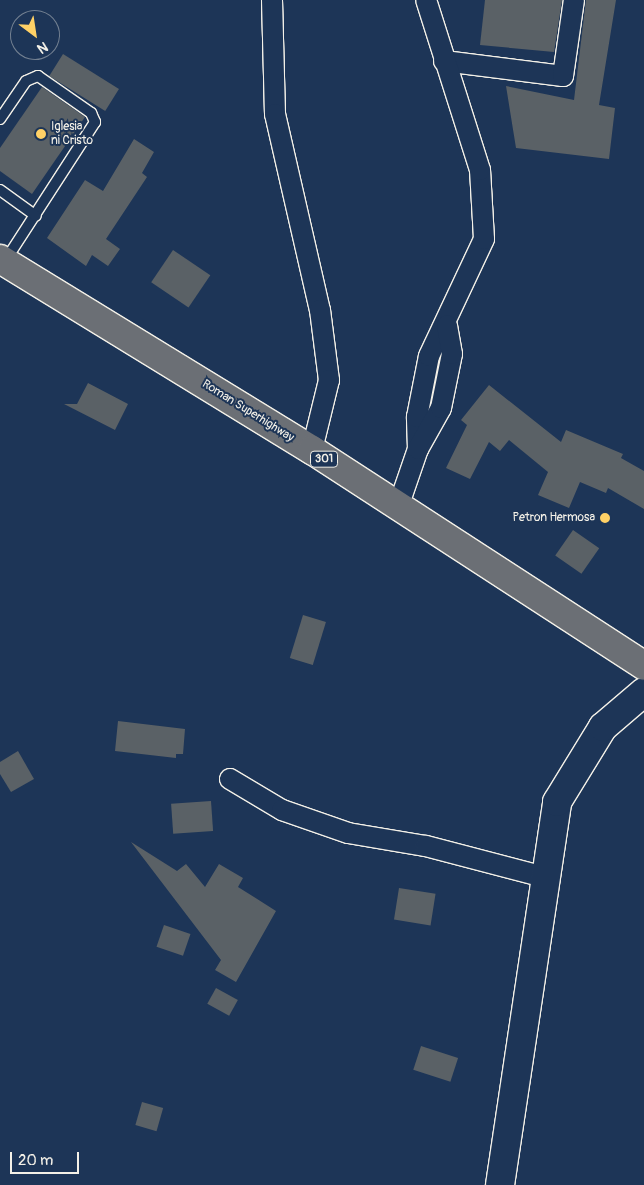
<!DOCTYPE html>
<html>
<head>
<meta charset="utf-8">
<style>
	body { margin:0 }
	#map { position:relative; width:644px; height:1185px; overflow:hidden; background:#1d3557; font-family:Pangolin,sans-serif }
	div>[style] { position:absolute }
	.building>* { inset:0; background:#5a6166; transform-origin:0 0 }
	.roads { filter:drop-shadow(1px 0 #f4f1e8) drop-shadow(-1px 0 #f4f1e8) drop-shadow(0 1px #f4f1e8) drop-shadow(0 -1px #f4f1e8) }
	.lane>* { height:10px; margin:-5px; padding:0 5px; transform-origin:5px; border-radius:5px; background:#1d3557 }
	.street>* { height:20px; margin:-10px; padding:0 10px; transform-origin:10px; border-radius:10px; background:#1d3557 }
	.secondary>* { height:28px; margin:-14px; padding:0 14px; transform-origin:14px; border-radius:14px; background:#1d3557 }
	.primary>* { height:28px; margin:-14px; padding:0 14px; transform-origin:14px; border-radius:14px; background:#6b6f75 }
	.dots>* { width:14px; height:14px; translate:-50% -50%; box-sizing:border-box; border:2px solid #1d3557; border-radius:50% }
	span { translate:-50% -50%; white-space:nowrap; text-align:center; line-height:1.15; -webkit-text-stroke:4px #1d3557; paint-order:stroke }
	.shield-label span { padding:1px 4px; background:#1d3557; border:1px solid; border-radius:4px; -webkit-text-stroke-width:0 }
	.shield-label { font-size:11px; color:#f4f1e8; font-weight:700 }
	.poi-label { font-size:12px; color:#f4f1e8 }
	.left { translate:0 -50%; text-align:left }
	.right { translate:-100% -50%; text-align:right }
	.street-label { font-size:12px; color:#f4f1e8 }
	.north { position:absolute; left:10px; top:10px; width:50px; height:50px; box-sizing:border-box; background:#1d3557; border:1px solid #738091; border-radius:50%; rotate:149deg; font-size:14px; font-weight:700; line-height:20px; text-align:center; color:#f4f1e8 }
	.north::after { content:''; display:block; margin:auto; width:18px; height:22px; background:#ffd166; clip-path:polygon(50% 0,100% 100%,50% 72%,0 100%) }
	.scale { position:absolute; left:10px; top:1152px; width:69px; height:22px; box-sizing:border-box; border:2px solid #f4f1e8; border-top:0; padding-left:6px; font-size:15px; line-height:18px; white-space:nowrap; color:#f4f1e8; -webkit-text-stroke:4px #1d3557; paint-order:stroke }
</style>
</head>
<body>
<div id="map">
	<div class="building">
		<i style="clip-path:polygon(485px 0,562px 0,554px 52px,480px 45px)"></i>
		<i style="clip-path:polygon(586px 0,616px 0,599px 105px,615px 108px,609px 159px,516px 148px,506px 86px,574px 100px)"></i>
		<i style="left:63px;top:54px;width:66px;height:26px;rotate:32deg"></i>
		<i style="clip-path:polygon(42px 87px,85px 117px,32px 194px,0 171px,0 148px)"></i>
		<i style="clip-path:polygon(134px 139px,154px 152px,142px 173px,147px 177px,106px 239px,120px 249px,108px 266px,92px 255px,86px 266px,47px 238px,85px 180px,103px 191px)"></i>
		<i style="left:173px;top:250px;width:45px;height:39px;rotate:34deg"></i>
		<i style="clip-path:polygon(88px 383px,128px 404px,115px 430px,64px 404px,77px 404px)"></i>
		<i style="clip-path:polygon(489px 385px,561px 442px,566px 430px,623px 454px,621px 458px,644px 471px,644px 509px,608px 488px,606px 493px,580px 482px,569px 508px,538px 495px,548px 472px,509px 440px,500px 451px,489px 442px,470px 479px,446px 468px,467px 425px,461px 420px)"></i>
		<i style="left:573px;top:530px;width:32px;height:31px;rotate:35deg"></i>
		<i style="left:303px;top:615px;width:24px;height:45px;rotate:17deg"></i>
		<i style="clip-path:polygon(118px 721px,185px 729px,183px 754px,176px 754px,176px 758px,115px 751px)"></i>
		<i style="clip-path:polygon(18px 751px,34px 779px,11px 792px,0 774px,0 762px)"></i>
		<i style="left:211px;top:801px;width:30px;height:40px;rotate:86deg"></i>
		<i style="clip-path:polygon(131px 842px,177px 871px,186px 864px,205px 887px,219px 864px,243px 878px,238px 887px,276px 911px,236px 982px,215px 970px,221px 960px)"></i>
		<i style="left:399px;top:888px;width:37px;height:32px;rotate:9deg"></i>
		<i style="left:164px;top:925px;width:28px;height:23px;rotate:19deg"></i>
		<i style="left:216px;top:988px;width:25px;height:18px;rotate:29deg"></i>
		<i style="left:421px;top:1046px;width:39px;height:25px;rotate:18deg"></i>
		<i style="left:142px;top:1102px;width:22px;height:24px;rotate:16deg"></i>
	</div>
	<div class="roads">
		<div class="lane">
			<i style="left:0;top:119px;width:46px;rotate:-55.6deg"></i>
			<i style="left:26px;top:81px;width:13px;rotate:-23deg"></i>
			<i style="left:38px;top:76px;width:65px;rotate:34.9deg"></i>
			<i style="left:91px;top:113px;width:10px;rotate:66deg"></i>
			<i style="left:95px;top:122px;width:166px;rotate:122.9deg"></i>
			<i style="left:0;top:190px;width:44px;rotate:35.8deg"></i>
		</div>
		<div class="street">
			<i style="left:272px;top:0;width:114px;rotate:88.5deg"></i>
			<i style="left:275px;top:114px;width:201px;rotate:77.1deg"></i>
			<i style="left:320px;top:310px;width:71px;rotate:82.7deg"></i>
			<i style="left:329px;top:380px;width:72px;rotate:103.7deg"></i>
			<i style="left:444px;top:61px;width:120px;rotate:7.2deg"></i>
			<i style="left:563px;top:76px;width:77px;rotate:-81.8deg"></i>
			<i style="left:418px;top:449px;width:32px;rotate:-92deg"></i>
			<i style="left:417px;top:417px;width:62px;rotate:-78.9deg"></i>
			<i style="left:429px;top:356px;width:129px;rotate:-64.8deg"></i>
			<i style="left:484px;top:239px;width:69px;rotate:-93.3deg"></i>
			<i style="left:480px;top:170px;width:178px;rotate:-107.6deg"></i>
			<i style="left:398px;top:507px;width:61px;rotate:-71deg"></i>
			<i style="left:418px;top:449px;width:47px;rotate:-60.7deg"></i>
			<i style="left:441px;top:408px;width:55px;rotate:-78.5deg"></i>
			<i style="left:452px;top:354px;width:29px;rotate:-100deg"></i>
			<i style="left:230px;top:779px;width:61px;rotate:30.8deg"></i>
			<i style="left:282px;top:810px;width:70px;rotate:19.2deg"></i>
			<i style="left:348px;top:833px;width:79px;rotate:9.5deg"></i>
			<i style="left:426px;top:846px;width:122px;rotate:14.7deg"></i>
		</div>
		<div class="secondary">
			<i style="left:500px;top:1185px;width:387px;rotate:-81.5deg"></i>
			<i style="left:557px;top:802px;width:88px;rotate:-58.5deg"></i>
			<i style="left:603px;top:727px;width:54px;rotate:-40.5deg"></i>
		</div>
		<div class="primary">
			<i style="left:0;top:259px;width:366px;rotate:31.5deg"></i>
			<i style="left:312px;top:450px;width:396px;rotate:33deg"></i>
		</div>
	</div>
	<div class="dots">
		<i style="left:41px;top:134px;background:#ffd166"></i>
		<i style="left:605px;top:518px;background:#ffd166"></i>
	</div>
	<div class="shield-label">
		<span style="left:324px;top:459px">301</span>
	</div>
	<div class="poi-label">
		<span class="left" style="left:51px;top:134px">Iglesia<br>ni Cristo</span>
		<span class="right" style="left:595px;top:518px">Petron Hermosa</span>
	</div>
	<div class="street-label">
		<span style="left:248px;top:411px;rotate:32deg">Roman Superhighway</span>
	</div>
	<div class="north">N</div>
	<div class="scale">20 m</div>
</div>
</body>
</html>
